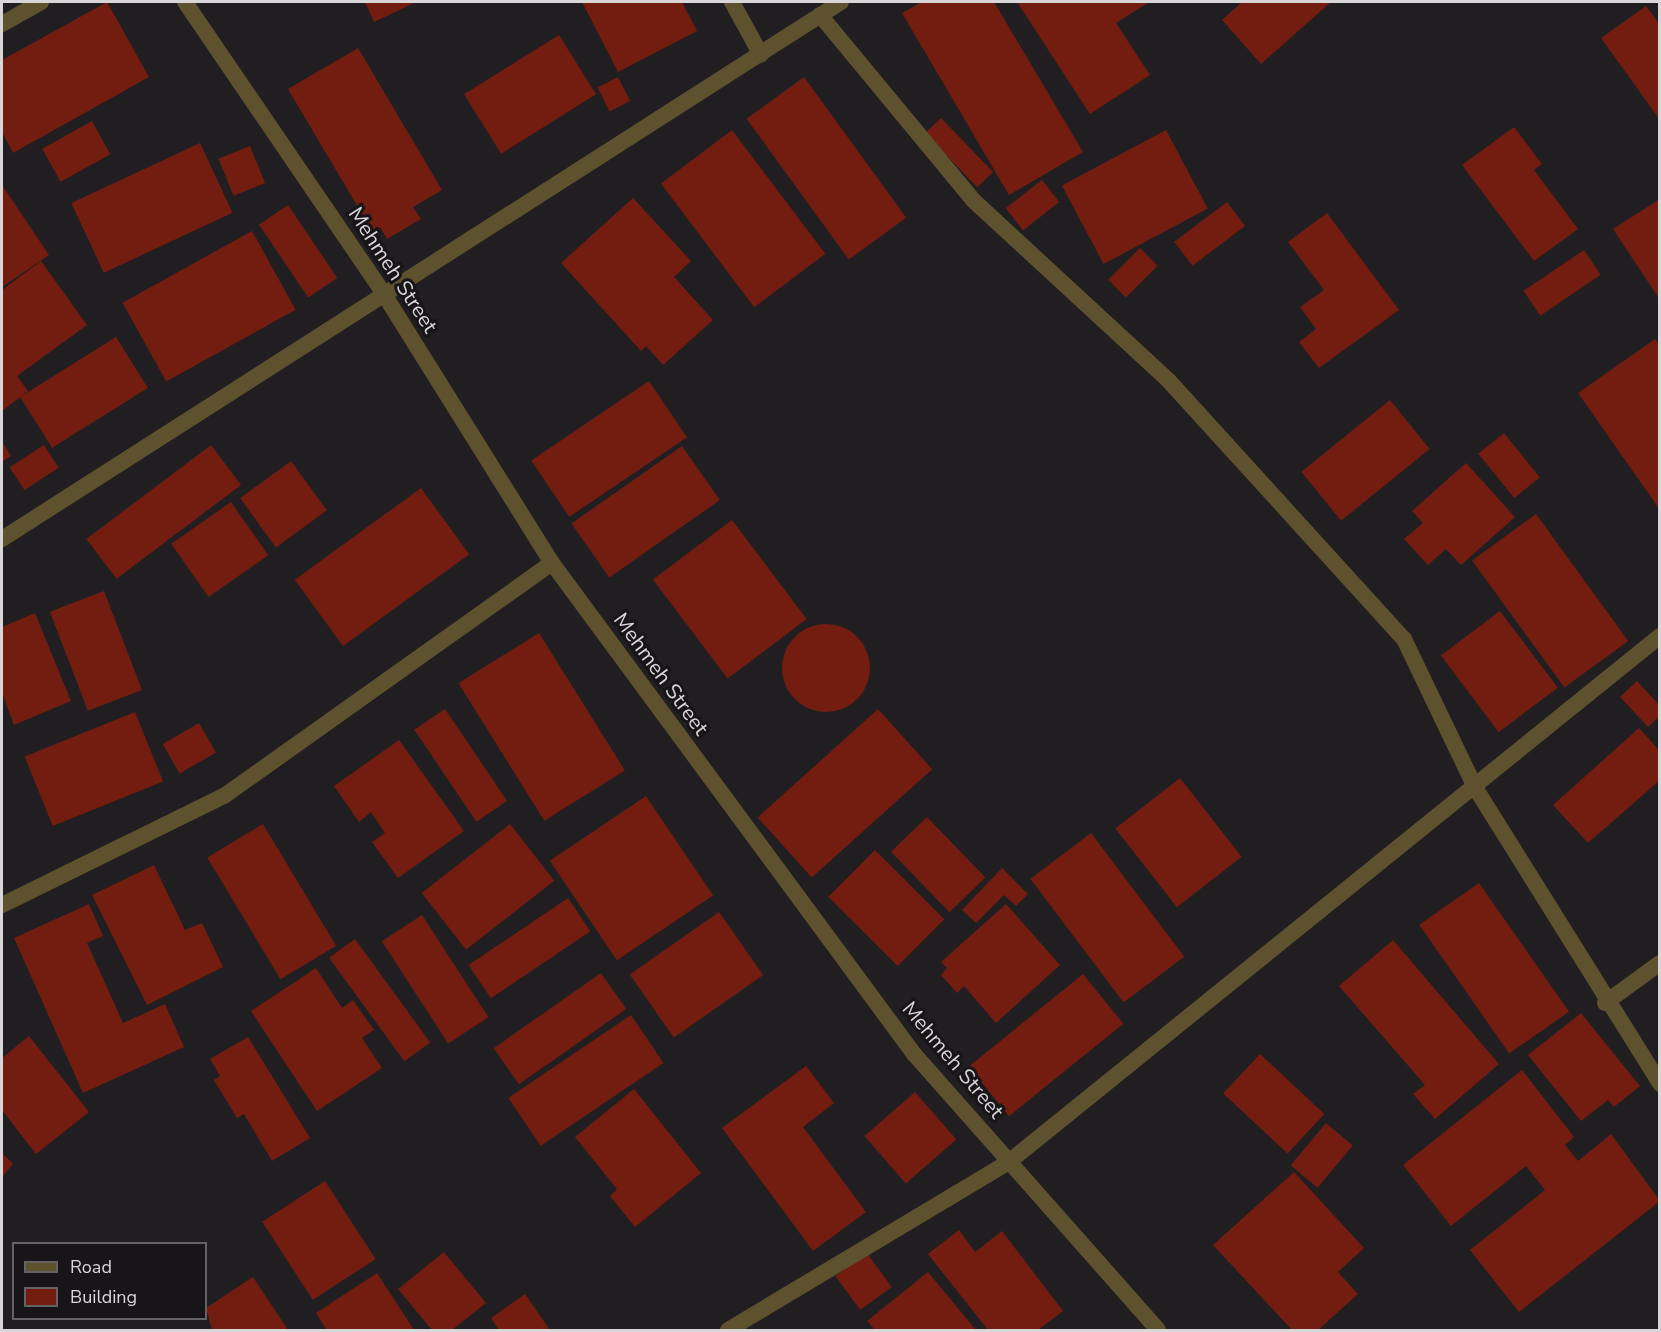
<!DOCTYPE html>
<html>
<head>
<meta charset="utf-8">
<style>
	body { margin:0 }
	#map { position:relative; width:1661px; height:1332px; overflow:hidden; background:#211e21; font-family:"Nunito Sans",sans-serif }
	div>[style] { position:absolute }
	.building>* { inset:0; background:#731c10; transform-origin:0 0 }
	.round { border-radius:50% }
	.minor>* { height:16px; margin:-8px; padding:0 8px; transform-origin:8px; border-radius:8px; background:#5e522e }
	span { translate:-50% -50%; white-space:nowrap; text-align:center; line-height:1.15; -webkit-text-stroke:6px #181518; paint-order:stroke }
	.street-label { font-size:21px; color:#d8d6d8 }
	.frame { position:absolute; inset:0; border:3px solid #d8d6d8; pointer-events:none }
	.legend { position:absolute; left:12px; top:1242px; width:195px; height:78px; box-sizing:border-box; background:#181518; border:2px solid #656265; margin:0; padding:8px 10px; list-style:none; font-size:18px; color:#d8d6d8 }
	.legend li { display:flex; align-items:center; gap:12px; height:30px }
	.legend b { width:30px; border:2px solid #656265 }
</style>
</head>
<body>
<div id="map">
	<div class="building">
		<i style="clip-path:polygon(107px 2px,149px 77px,13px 153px,2px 132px,2px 60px)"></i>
		<i style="clip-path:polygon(365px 2px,414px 2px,414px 3px,374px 22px)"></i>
		<i style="clip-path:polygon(582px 2px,682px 2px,697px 31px,618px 72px)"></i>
		<i style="clip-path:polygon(922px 2px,994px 2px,1083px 152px,1009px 195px,902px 13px)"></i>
		<i style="clip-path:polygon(1017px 2px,1149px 2px,1116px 23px,1150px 75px,1090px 114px)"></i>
		<i style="clip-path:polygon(1242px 2px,1331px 2px,1261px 64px,1222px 20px)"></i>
		<i style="clip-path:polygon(1646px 6px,1660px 25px,1660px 120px,1601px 38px)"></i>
		<i style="left:559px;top:35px;width:70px;height:112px;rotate:58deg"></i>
		<i style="clip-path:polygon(358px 48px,442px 190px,413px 207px,421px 219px,387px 239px,380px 227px,372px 231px,288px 89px)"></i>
		<i style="left:618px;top:77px;width:27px;height:23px;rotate:63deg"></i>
		<i style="left:804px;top:77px;width:174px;height:71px;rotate:54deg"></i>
		<i style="left:941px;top:118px;width:75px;height:22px;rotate:46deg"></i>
		<i style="left:92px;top:121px;width:38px;height:57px;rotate:61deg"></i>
		<i style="clip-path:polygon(1514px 127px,1542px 164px,1534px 170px,1578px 229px,1534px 261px,1462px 165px)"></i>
		<i style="left:732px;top:130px;width:155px;height:89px;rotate:53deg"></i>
		<i style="left:1166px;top:130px;width:89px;height:118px;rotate:62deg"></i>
		<i style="left:200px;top:143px;width:77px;height:142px;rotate:65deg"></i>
		<i style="left:250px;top:146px;width:40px;height:34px;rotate:68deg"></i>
		<i style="left:1042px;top:180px;width:28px;height:46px;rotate:52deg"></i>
		<i style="clip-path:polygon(2px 185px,49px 255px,2px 287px)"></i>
		<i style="clip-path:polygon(633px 198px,691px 261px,674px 277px,713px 320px,663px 365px,646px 346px,641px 351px,561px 263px)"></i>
		<i style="clip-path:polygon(1660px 199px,1660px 300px,1613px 229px)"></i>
		<i style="left:1227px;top:202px;width:30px;height:66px;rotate:53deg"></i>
		<i style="left:288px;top:205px;width:88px;height:35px;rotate:56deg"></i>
		<i style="clip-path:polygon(1327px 213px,1399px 310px,1319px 368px,1299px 342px,1316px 329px,1300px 307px,1324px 290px,1288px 242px)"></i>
		<i style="left:252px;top:231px;width:90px;height:148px;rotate:61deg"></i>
		<i style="left:1140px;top:248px;width:25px;height:45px;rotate:45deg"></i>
		<i style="left:1584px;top:250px;width:30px;height:73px;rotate:56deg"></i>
		<i style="clip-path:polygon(41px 261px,87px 325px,17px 376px,28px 391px,2px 411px,2px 290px)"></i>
		<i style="left:116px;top:337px;width:60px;height:113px;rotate:58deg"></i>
		<i style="clip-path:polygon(1655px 339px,1660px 346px,1660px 510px,1578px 393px)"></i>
		<i style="left:649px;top:381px;width:68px;height:142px;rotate:56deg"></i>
		<i style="left:1390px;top:400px;width:63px;height:114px;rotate:51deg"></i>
		<i style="left:1504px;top:433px;width:57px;height:33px;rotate:51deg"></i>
		<i style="clip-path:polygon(2px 441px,11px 456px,2px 462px)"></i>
		<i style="left:44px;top:445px;width:27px;height:41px;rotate:57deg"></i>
		<i style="left:211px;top:445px;width:50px;height:156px;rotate:53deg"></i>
		<i style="left:682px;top:446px;width:66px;height:135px;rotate:55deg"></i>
		<i style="left:291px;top:461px;width:61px;height:63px;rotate:54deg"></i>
		<i style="clip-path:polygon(1466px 463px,1515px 517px,1461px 565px,1446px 549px,1428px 565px,1404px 539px,1423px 523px,1412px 511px)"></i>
		<i style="left:421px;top:488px;width:82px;height:156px;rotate:54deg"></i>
		<i style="left:231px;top:502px;width:65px;height:73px;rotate:55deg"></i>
		<i style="left:1536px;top:514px;width:157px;height:79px;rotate:54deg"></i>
		<i style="left:732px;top:520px;width:124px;height:99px;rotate:53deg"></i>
		<i style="left:104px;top:591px;width:106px;height:58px;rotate:69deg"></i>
		<i style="left:1500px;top:611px;width:96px;height:74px;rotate:53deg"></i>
		<i style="clip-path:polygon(35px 613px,71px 701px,14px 725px,2px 693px,2px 627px)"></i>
		<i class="round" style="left:782px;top:624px;width:88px;height:88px"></i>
		<i style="left:539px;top:633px;width:162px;height:95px;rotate:58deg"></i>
		<i style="clip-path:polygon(1637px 681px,1660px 706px,1660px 716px,1648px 727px,1620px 697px)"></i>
		<i style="left:445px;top:709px;width:111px;height:37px;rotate:56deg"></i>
		<i style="left:878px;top:709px;width:81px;height:162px;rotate:48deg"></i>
		<i style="left:135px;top:712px;width:75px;height:119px;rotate:68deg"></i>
		<i style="left:199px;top:723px;width:34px;height:42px;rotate:60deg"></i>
		<i style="clip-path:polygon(1639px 728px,1660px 751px,1660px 780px,1588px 843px,1553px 805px)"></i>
		<i style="clip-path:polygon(399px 740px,464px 831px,398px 878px,372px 842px,385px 833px,371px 812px,359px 822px,334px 786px)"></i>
		<i style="left:1180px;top:778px;width:100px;height:82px;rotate:52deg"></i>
		<i style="left:646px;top:796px;width:120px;height:116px;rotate:56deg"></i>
		<i style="left:927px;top:817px;width:84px;height:50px;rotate:46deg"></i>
		<i style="left:263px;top:824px;width:142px;height:65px;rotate:59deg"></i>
		<i style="left:510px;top:824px;width:72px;height:112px;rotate:52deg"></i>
		<i style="left:1091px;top:833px;width:155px;height:76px;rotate:53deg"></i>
		<i style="left:875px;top:850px;width:98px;height:66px;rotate:45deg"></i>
		<i style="clip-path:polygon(154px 865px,185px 930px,202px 923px,223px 967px,147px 1005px,92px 895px)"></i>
		<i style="clip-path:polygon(1002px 868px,1028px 894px,1016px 906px,1004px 895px,976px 923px,962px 910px)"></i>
		<i style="left:1479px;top:883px;width:157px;height:73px;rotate:55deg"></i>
		<i style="left:568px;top:898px;width:40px;height:120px;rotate:56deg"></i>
		<i style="clip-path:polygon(89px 904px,103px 936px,87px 943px,123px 1023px,165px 1004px,184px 1047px,83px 1093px,14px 938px)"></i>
		<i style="clip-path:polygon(1006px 904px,1060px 965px,996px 1023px,964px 986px,957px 993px,941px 975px,947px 968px,941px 962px)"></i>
		<i style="left:719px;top:912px;width:77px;height:109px;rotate:55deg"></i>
		<i style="left:422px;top:915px;width:122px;height:48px;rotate:57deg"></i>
		<i style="left:355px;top:939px;width:128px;height:32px;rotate:54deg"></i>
		<i style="clip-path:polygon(1393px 940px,1499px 1064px,1435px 1119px,1413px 1094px,1425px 1085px,1339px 986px)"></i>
		<i style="clip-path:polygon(316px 968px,342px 1008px,353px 1000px,374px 1030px,362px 1038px,382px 1068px,317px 1111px,251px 1011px)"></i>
		<i style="left:601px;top:973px;width:44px;height:131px;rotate:55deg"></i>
		<i style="left:1083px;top:974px;width:64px;height:147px;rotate:51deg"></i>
		<i style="clip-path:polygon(1581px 1013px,1640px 1086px,1614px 1107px,1608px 1100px,1581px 1121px,1528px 1055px)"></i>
		<i style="left:631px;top:1015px;width:58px;height:148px;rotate:56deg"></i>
		<i style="clip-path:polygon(29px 1036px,89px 1112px,36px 1154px,2px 1110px,2px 1058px)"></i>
		<i style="clip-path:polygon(248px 1037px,310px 1138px,272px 1161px,244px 1114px,237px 1118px,214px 1080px,220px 1076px,210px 1059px)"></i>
		<i style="left:1260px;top:1054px;width:88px;height:54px;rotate:43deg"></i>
		<i style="clip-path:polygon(806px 1066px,834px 1103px,803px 1127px,866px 1212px,813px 1251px,722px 1128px)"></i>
		<i style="clip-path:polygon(1522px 1070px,1574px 1137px,1565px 1145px,1578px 1161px,1611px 1134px,1660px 1201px,1519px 1312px,1470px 1250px,1545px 1190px,1526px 1166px,1451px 1226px,1403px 1165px)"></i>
		<i style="clip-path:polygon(634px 1089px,701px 1173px,635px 1227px,610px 1196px,617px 1189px,575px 1137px)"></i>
		<i style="left:915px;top:1092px;width:63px;height:67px;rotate:49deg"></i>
		<i style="left:1326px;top:1123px;width:35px;height:55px;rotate:40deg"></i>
		<i style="clip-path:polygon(2px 1153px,13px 1164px,2px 1177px)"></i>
		<i style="clip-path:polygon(1294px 1172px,1364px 1248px,1338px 1272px,1358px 1294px,1318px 1330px,1292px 1330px,1213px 1245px)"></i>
		<i style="left:325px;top:1181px;width:93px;height:75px;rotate:57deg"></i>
		<i style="clip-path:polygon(959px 1230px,975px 1252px,1002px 1231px,1063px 1311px,1038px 1330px,988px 1330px,928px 1254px)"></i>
		<i style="clip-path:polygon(444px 1252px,486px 1303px,452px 1330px,432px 1330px,398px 1289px)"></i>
		<i style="left:867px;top:1253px;width:42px;height:39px;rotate:54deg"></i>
		<i style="clip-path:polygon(928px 1272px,976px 1330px,875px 1330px,867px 1321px)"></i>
		<i style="clip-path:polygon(377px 1273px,414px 1330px,327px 1330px,316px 1313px)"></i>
		<i style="clip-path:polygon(253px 1277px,288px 1330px,212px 1330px,206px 1308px)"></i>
		<i style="clip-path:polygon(525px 1294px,550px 1330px,499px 1330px,491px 1318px)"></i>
	</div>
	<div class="minor">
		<i style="left:185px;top:2px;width:350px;rotate:55.7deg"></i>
		<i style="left:382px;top:291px;width:321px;rotate:58deg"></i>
		<i style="left:552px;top:563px;width:610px;rotate:53.6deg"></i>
		<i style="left:914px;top:1054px;width:368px;rotate:48.5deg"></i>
		<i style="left:732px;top:2px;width:60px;rotate:61.3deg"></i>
		<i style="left:820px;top:15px;width:241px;rotate:50.4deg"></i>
		<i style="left:974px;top:201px;width:265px;rotate:42.7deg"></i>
		<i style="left:1169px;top:381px;width:349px;rotate:47.7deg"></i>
		<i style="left:1404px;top:639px;width:166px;rotate:64.4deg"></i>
		<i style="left:1476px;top:789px;width:348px;rotate:58deg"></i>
		<i style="left:2px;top:24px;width:45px;rotate:-29.4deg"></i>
		<i style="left:2px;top:539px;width:996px;rotate:-32.62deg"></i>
		<i style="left:2px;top:905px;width:247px;rotate:-26.2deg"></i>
		<i style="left:224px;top:796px;width:402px;rotate:-35.4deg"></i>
		<i style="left:1605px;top:1003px;width:68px;rotate:-36deg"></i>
		<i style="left:728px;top:1330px;width:329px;rotate:-30.9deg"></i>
		<i style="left:1010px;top:1161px;width:836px;rotate:-38.93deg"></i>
	</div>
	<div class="street-label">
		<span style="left:393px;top:270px;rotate:57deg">Mehmeh Street</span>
		<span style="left:661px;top:674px;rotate:54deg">Mehmeh Street</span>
		<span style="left:953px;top:1060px;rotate:50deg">Mehmeh Street</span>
	</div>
	<div class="frame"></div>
	<ul class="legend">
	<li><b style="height:8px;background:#5e522e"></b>Road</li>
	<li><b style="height:16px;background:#731c10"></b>Building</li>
	</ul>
</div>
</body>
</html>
